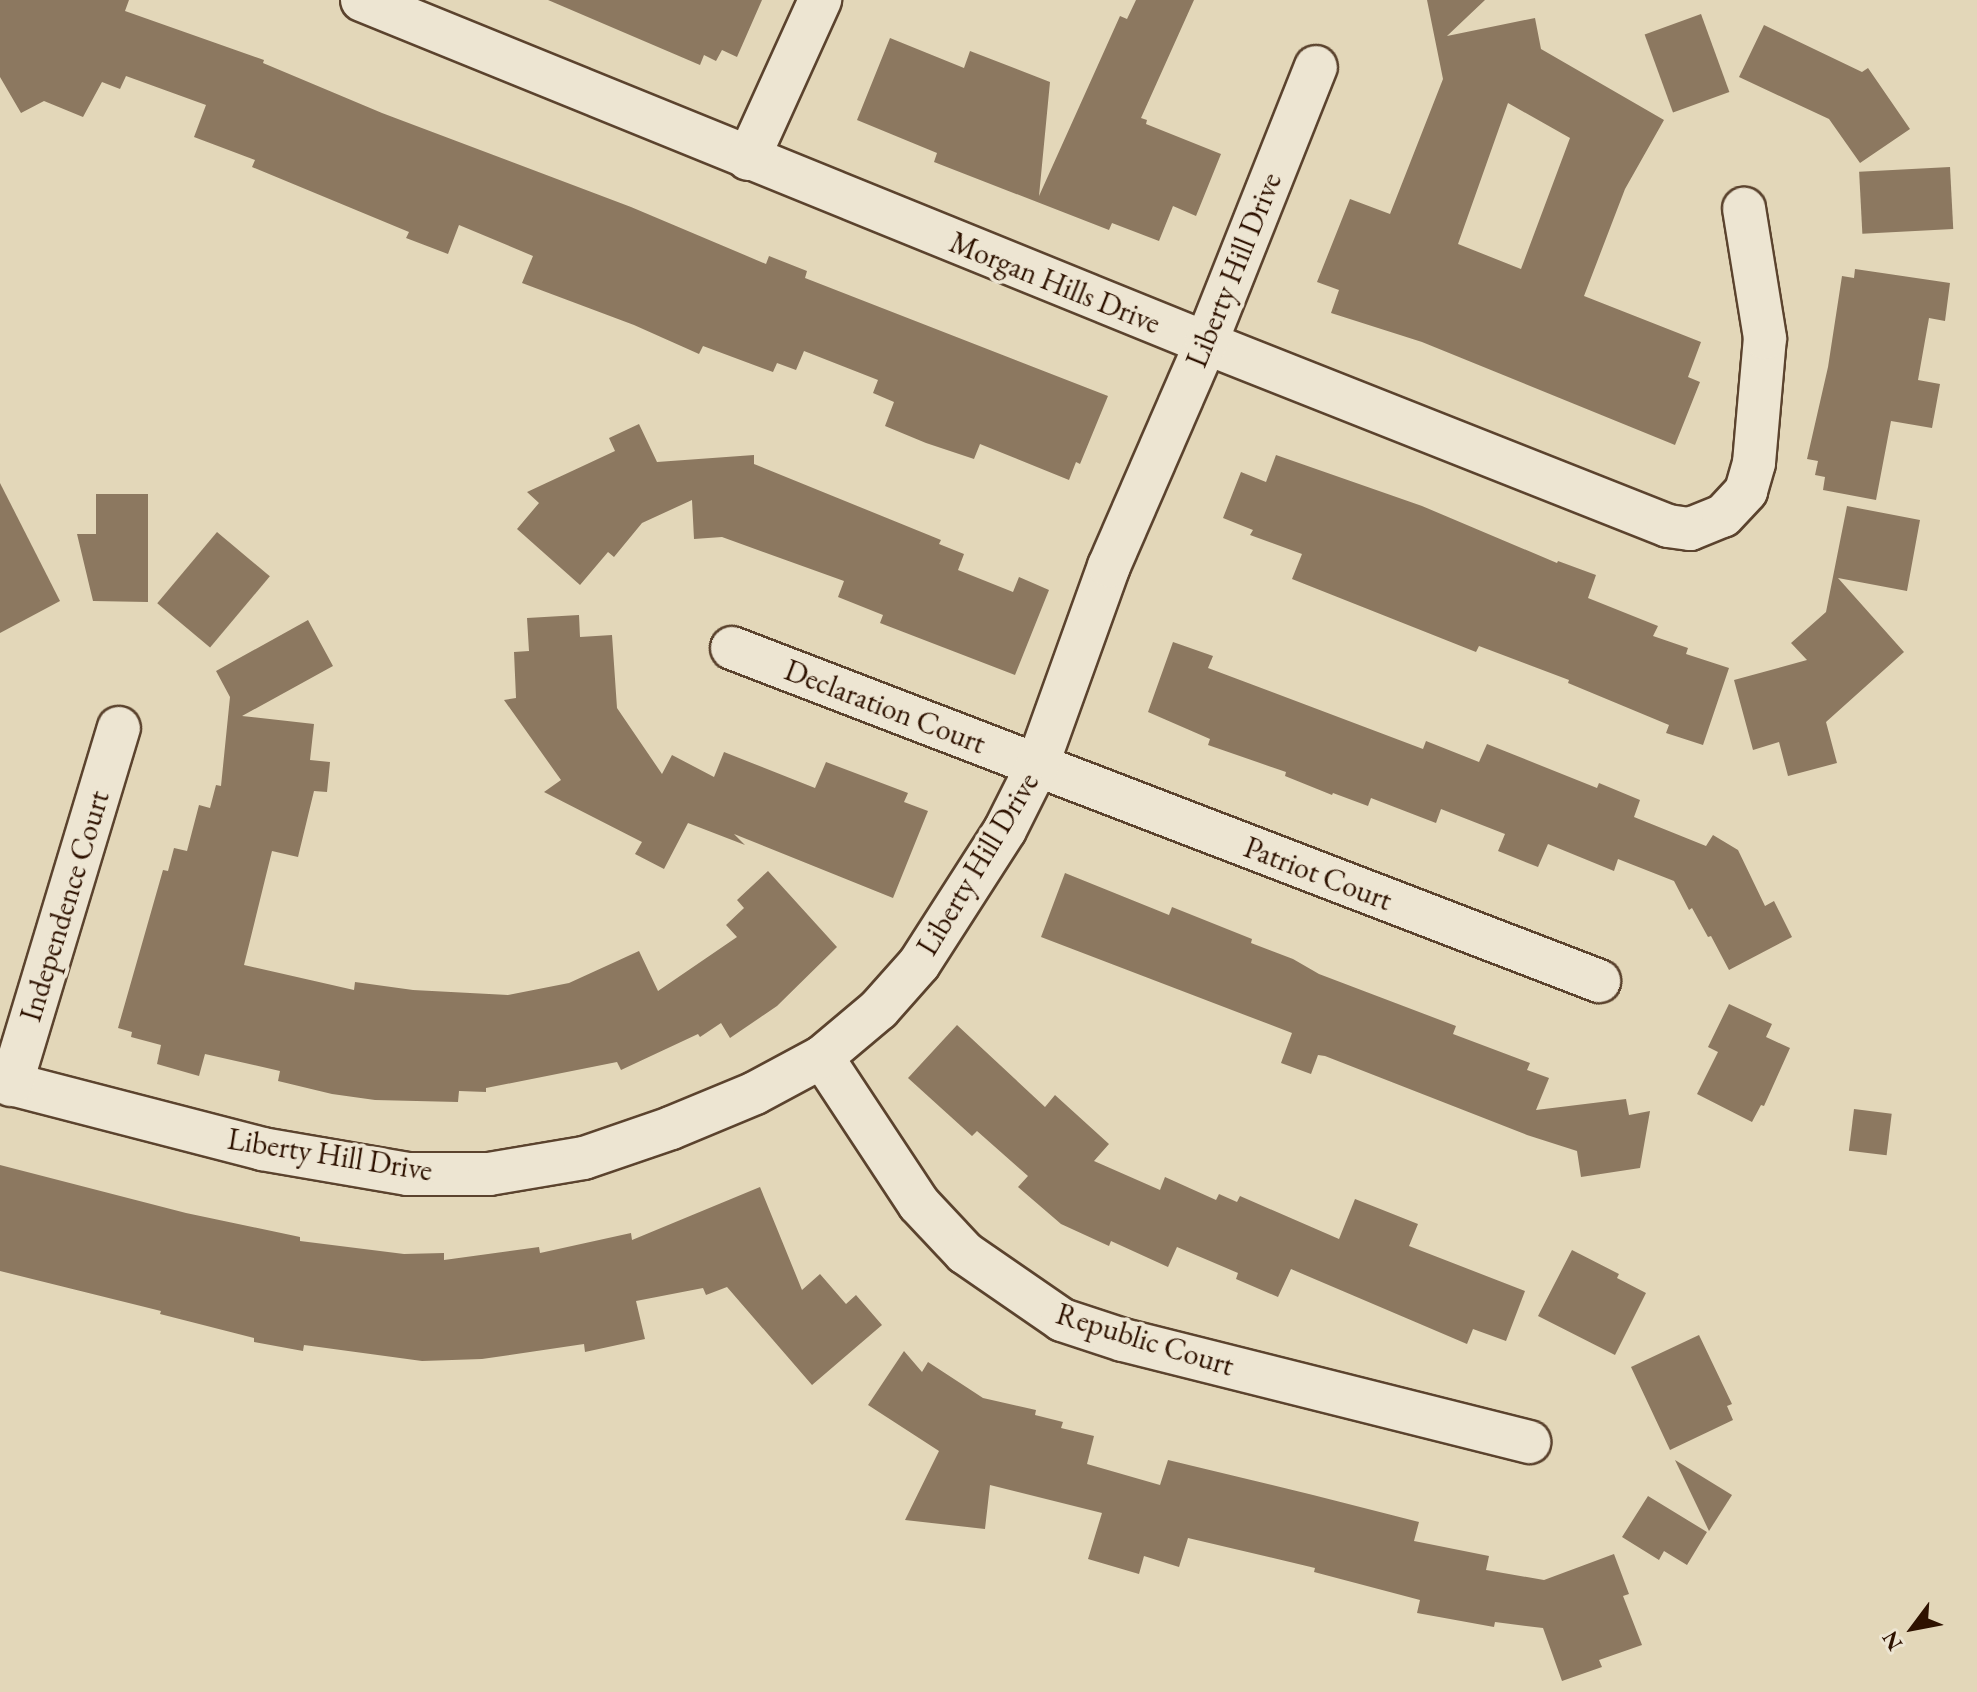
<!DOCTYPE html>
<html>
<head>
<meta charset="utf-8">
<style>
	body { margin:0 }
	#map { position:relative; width:1977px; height:1692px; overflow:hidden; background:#e3d7b9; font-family:"EB Garamond",serif }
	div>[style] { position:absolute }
	.building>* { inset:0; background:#8c7860; transform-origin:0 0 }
	.roads { filter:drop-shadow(2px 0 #5b432e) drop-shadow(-2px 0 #5b432e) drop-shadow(0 2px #5b432e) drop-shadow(0 -2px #5b432e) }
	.street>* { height:42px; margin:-21px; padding:0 21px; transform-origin:21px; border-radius:21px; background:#ede5d2 }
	span { translate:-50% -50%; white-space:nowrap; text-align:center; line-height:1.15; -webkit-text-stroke:8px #ede5d2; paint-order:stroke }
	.street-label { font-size:30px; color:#2e1200 }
	.north { position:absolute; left:1873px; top:1588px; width:80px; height:80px; -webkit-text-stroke:6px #ede5d2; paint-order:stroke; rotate:238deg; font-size:22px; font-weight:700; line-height:32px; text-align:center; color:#2e1200 }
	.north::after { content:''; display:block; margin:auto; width:28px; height:36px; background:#2e1200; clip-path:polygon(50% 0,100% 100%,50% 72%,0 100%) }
</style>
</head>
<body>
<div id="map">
	<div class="building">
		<i style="clip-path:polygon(0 0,129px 0,125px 11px,264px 60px,263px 63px,382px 113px,631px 207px,766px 264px,769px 256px,807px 271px,805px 278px,1108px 396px,1080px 464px,1076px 462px,1069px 480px,980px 444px,974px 459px,926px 443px,885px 426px,894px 402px,873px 393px,878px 380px,804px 351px,796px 370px,777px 363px,773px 372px,703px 346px,699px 354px,634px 325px,522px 283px,533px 256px,459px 225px,448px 254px,406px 238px,409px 232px,252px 167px,255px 160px,194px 137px,206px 105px,126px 76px,120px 89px,102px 82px,83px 117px,44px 101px,21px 113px,0 77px)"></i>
		<i style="clip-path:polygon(548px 0,762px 0,737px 57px,722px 50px,716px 61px,704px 55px,700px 65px)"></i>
		<i style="clip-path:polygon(1136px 0,1194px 0,1141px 118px,1147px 120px,1146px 124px,1221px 154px,1196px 216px,1173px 206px,1159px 241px,1112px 223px,1109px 230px,934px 162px,937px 153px,857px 120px,890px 38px,964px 68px,970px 51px,1050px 82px,1039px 196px,1120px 16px,1127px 19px)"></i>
		<i style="clip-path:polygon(evenodd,1427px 0,1485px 0,1447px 36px,1535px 18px,1541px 49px,1664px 120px,1625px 189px,1584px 296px,1701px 342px,1688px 377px,1700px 382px,1675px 445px,1422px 342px,1331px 313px,1339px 290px,1317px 282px,1350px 199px,1390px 214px,1443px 79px,1427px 0,1508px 103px,1570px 138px,1521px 269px,1458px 244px,1508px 103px)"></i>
		<i style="left:1701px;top:14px;width:83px;height:60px;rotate:70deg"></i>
		<i style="clip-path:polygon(1764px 25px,1862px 72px,1868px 68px,1910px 129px,1860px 163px,1829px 119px,1739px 77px)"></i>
		<i style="left:1950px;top:167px;width:62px;height:91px;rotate:87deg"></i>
		<i style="clip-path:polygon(1855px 269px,1950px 283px,1945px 321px,1929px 318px,1918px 380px,1940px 384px,1932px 428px,1891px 421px,1876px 500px,1823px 490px,1825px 477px,1815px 475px,1818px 461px,1807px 459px,1828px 367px,1842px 276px,1854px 278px)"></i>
		<i style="clip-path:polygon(639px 424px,657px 462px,754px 455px,754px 464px,941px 540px,939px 544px,964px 554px,958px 570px,1013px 592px,1019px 577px,1049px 590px,1015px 675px,880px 623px,883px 615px,838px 597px,844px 581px,722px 537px,694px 539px,692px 500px,642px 523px,614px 557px,608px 552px,580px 585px,517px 529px,539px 503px,527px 492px,615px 451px,609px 438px)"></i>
		<i style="clip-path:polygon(1276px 455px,1422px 506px,1557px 563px,1558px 561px,1596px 575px,1588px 598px,1658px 626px,1653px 636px,1688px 648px,1686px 654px,1729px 668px,1703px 745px,1666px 733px,1669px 725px,1568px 683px,1569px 680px,1479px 646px,1476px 652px,1292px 579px,1302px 554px,1250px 535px,1253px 530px,1223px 518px,1241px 472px,1266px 482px)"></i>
		<i style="clip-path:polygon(0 483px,60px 601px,0 633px)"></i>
		<i style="clip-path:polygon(96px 494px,148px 494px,148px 602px,93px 601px,77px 534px,96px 534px)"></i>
		<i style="clip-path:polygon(1847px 506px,1920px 520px,1907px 591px,1838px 578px,1904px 652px,1826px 722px,1837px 763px,1788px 776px,1779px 742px,1753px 750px,1734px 680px,1807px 660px,1791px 643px,1826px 612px)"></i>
		<i style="left:217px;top:532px;width:69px;height:93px;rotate:40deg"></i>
		<i style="clip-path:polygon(579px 615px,580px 637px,612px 635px,617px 708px,662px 774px,672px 755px,714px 777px,724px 752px,815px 788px,826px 762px,908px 793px,904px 802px,928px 811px,893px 898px,734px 834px,745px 845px,688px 823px,664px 869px,635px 854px,642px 842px,544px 792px,561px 780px,504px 700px,516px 698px,514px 652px,529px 651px,527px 618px)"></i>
		<i style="clip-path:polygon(308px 620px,333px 666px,242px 716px,314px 724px,310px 760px,330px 762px,327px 792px,314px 791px,298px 857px,272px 851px,244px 965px,354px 990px,355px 982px,413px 990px,508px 995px,569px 983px,639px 951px,658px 991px,737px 937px,726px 925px,744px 908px,737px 900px,768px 871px,837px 947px,777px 1006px,730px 1038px,721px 1023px,700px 1037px,698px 1034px,621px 1070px,617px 1062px,486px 1088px,486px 1092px,459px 1091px,458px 1102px,375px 1100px,332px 1094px,278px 1081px,280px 1071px,205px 1054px,199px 1076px,157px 1064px,161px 1045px,131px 1037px,132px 1032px,118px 1028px,163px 870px,168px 871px,174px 848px,187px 851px,199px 805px,210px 808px,216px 785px,221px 786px,230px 697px,216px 671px)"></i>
		<i style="clip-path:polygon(1173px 642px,1213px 656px,1208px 668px,1423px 749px,1426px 741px,1479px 762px,1487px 744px,1597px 788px,1599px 783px,1640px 800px,1634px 817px,1706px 846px,1713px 835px,1738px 850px,1765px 906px,1774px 901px,1792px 937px,1729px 970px,1711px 936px,1708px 937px,1692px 908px,1689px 910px,1674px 881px,1618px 859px,1614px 871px,1548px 844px,1538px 867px,1498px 851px,1505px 834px,1441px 809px,1436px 823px,1371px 798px,1368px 806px,1333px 793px,1332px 795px,1285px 776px,1286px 772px,1208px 745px,1210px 739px,1148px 712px)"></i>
		<i style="clip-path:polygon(1065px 873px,1169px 915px,1172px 907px,1252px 939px,1251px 943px,1293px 959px,1319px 974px,1456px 1026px,1453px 1034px,1530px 1063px,1527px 1070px,1549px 1078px,1536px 1110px,1626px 1099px,1629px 1115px,1650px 1111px,1640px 1168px,1581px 1177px,1577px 1151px,1527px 1135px,1325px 1056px,1318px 1055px,1311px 1074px,1281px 1063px,1292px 1033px,1041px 937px)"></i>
		<i style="clip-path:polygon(1729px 1004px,1772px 1024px,1766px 1037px,1790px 1048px,1764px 1106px,1761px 1105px,1752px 1122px,1697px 1094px,1718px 1052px,1708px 1047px)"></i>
		<i style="clip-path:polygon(957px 1025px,1045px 1107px,1055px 1095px,1109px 1144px,1094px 1161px,1160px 1190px,1165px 1177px,1216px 1200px,1219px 1194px,1237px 1202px,1240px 1196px,1339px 1239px,1355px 1199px,1418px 1224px,1409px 1246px,1525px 1291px,1506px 1341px,1473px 1329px,1467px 1344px,1291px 1269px,1278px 1297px,1236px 1279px,1238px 1273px,1177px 1247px,1168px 1267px,1111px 1241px,1109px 1246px,1061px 1224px,1018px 1187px,1028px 1176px,977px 1131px,972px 1136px,908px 1078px)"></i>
		<i style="left:1854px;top:1109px;width:38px;height:42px;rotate:7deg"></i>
		<i style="clip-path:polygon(0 1165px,186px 1213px,300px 1237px,300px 1241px,404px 1254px,444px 1253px,444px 1260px,539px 1247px,540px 1253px,631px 1233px,632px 1240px,760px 1187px,802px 1290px,820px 1274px,846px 1304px,856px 1295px,882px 1325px,812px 1385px,727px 1287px,706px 1295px,703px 1288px,636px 1301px,645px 1339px,585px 1352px,584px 1344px,482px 1359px,422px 1361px,304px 1345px,303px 1351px,254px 1342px,254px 1338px,160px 1314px,161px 1311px,0 1271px)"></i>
		<i style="clip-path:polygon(1572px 1250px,1619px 1274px,1617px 1278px,1646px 1293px,1615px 1355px,1538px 1316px)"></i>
		<i style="clip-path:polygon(1699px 1335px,1732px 1404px,1727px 1406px,1733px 1420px,1670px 1450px,1631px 1367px)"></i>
		<i style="clip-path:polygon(904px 1351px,922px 1372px,928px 1362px,983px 1398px,1036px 1410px,1035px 1415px,1063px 1422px,1061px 1428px,1094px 1436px,1087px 1464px,1160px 1485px,1168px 1460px,1313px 1495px,1419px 1522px,1414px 1541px,1489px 1556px,1486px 1570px,1544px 1580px,1614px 1554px,1629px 1594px,1623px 1596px,1642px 1645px,1599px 1660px,1602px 1667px,1562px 1681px,1543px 1628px,1495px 1622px,1494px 1627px,1417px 1613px,1420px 1600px,1314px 1572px,1315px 1568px,1188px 1538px,1179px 1567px,1144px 1556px,1139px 1574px,1088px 1559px,1102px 1513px,990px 1485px,985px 1529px,905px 1520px,939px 1451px,868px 1405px)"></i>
		<i style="clip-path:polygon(1675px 1460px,1732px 1495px,1709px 1531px)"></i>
		<i style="clip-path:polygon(1648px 1496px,1707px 1532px,1687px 1565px,1664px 1551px,1659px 1560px,1622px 1537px)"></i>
	</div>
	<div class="roads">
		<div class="street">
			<i style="left:362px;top:0;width:911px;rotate:22.12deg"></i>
			<i style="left:1206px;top:343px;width:497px;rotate:21.6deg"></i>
			<i style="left:1668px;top:526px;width:22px;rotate:8deg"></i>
			<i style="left:1690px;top:529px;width:35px;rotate:-22deg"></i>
			<i style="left:1723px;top:516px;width:34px;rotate:-47deg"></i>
			<i style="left:1746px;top:491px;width:29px;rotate:-74deg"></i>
			<i style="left:1754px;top:463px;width:125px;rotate:-85deg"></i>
			<i style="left:1765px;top:338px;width:131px;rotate:-99.2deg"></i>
			<i style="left:748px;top:159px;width:175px;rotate:-65.6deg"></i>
			<i style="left:732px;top:648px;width:929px;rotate:21.01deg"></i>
			<i style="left:822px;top:1057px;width:176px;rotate:56.6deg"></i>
			<i style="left:919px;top:1204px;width:67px;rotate:46.8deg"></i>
			<i style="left:965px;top:1253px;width:118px;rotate:34.6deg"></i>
			<i style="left:1062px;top:1320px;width:64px;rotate:18.2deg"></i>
			<i style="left:1123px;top:1340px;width:419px;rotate:14.1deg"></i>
			<i style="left:0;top:1081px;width:271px;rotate:14.5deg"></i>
			<i style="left:262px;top:1149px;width:148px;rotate:9.7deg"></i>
			<i style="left:408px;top:1174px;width:81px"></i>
			<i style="left:489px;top:1174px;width:96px;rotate:-9.6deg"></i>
			<i style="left:584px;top:1158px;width:92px;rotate:-19deg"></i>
			<i style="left:671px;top:1128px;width:91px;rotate:-22.6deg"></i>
			<i style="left:755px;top:1093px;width:76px;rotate:-28.2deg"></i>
			<i style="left:822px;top:1057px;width:75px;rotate:-40.1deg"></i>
			<i style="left:879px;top:1009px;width:60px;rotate:-48.4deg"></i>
			<i style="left:919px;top:964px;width:159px;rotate:-57.3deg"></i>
			<i style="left:1005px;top:830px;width:72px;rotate:-63.4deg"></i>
			<i style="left:1037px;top:766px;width:213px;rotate:-70.2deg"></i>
			<i style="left:1109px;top:566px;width:243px;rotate:-66.5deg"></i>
			<i style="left:1206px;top:343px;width:297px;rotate:-68.3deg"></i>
			<i style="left:11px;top:1085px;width:373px;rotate:-73.2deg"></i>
		</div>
	</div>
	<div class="street-label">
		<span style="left:1234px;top:270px;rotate:-68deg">Liberty Hill Drive</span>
		<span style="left:1055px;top:283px;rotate:22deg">Morgan Hills Drive</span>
		<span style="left:885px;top:707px;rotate:21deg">Declaration Court</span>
		<span style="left:978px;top:864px;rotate:-59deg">Liberty Hill Drive</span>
		<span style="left:1318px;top:874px;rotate:21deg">Patriot Court</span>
		<span style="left:65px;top:906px;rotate:-73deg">Independence Court</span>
		<span style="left:330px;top:1155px;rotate:9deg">Liberty Hill Drive</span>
		<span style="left:1145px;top:1340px;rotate:17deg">Republic Court</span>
	</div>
	<div class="north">N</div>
</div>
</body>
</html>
